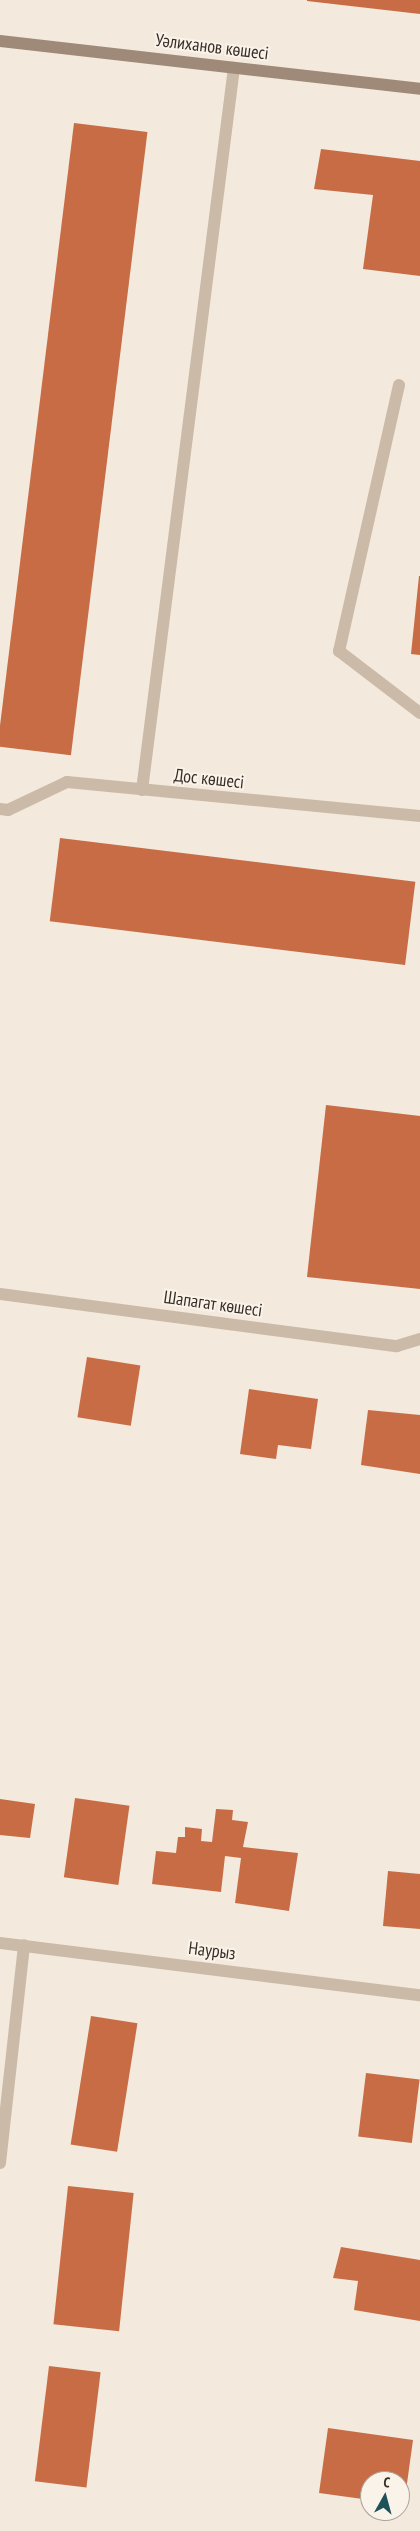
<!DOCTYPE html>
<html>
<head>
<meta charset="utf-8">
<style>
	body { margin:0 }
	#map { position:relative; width:420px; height:2531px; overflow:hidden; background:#f3e9dc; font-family:"PT Sans Narrow",sans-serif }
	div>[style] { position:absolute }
	.building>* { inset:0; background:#c86c45; transform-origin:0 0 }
	.lane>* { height:12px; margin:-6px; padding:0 6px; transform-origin:6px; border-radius:6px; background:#cbbaa8 }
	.street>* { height:12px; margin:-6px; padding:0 6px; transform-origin:6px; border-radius:6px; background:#cbbaa8 }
	.secondary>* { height:12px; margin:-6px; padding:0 6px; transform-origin:6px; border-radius:6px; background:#9f8979 }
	span { translate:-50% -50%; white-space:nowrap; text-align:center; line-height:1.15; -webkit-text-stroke:4px #faf3e9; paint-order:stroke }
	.street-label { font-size:18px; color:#382e28 }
	.north { position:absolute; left:360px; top:2471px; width:50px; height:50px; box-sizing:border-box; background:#faf3e9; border:1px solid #aca49c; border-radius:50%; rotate:7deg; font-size:14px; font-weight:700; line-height:20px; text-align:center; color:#382e28 }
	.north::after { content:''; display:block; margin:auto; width:18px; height:22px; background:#1d525a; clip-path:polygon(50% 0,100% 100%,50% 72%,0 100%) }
</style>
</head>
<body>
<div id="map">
	<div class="building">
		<i style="clip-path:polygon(420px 0,420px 14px,307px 1px,307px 0)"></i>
		<i style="left:74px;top:123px;width:74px;height:628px;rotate:7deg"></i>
		<i style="clip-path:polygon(321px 149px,420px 161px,420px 276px,363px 269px,373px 195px,314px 189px)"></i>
		<i style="clip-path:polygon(419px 576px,420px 576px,420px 655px,411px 654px)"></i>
		<i style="left:60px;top:838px;width:358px;height:84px;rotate:7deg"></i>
		<i style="clip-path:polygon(326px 1105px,420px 1116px,420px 1289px,307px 1277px)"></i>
		<i style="left:87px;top:1357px;width:54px;height:61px;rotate:9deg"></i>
		<i style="clip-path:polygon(249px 1389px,318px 1399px,311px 1449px,278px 1445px,276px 1459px,240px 1454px)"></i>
		<i style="clip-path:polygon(368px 1410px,420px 1415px,420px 1474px,361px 1465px)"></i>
		<i style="left:75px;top:1798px;width:55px;height:80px;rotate:8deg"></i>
		<i style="clip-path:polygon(0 1799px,35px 1804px,30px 1838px,0 1835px)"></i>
		<i style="clip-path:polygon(216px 1809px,233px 1810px,232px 1820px,248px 1822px,243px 1847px,298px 1853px,289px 1911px,235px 1903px,241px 1858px,225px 1856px,221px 1892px,152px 1884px,156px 1851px,176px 1853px,178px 1837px,185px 1837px,185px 1827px,202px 1829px,201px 1841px,212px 1842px)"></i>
		<i style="clip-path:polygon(388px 1871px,420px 1874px,420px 1929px,383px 1926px)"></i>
		<i style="left:91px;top:2016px;width:47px;height:130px;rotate:9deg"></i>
		<i style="left:366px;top:2073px;width:54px;height:64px;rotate:7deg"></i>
		<i style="left:68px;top:2186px;width:66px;height:139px;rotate:6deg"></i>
		<i style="clip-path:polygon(341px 2247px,420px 2260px,420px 2321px,354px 2310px,358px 2281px,333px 2278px)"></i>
		<i style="left:49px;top:2366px;width:52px;height:116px;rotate:7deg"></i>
		<i style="clip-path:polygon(328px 2428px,413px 2440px,404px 2505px,400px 2504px,400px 2481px,370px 2481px,370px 2500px,319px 2493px)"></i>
	</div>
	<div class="lane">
		<i style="left:399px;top:385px;width:273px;rotate:102.7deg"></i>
		<i style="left:339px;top:651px;width:102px;rotate:37.4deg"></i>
		<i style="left:142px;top:790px;width:728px;rotate:-82.74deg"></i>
	</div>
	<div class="street">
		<i style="left:0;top:809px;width:8px;rotate:7deg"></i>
		<i style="left:8px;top:810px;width:65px;rotate:-25.4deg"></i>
		<i style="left:67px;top:782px;width:355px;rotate:5.5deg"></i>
		<i style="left:0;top:1294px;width:400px;rotate:7.5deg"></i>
		<i style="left:397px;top:1346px;width:24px;rotate:-17deg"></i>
		<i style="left:0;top:1943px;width:423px;rotate:7.1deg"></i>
		<i style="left:0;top:2163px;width:219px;rotate:-83.7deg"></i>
	</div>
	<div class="secondary">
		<i style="left:0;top:41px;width:423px;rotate:6.5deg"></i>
	</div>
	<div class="street-label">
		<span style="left:212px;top:47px;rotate:7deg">Уәлиханов көшесі</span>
		<span style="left:209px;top:779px;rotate:6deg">Дос көшесі</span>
		<span style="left:213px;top:1304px;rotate:8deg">Шапагат көшесі</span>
		<span style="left:212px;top:1951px;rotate:7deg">Наурыз</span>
	</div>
	<div class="north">С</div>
</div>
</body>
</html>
